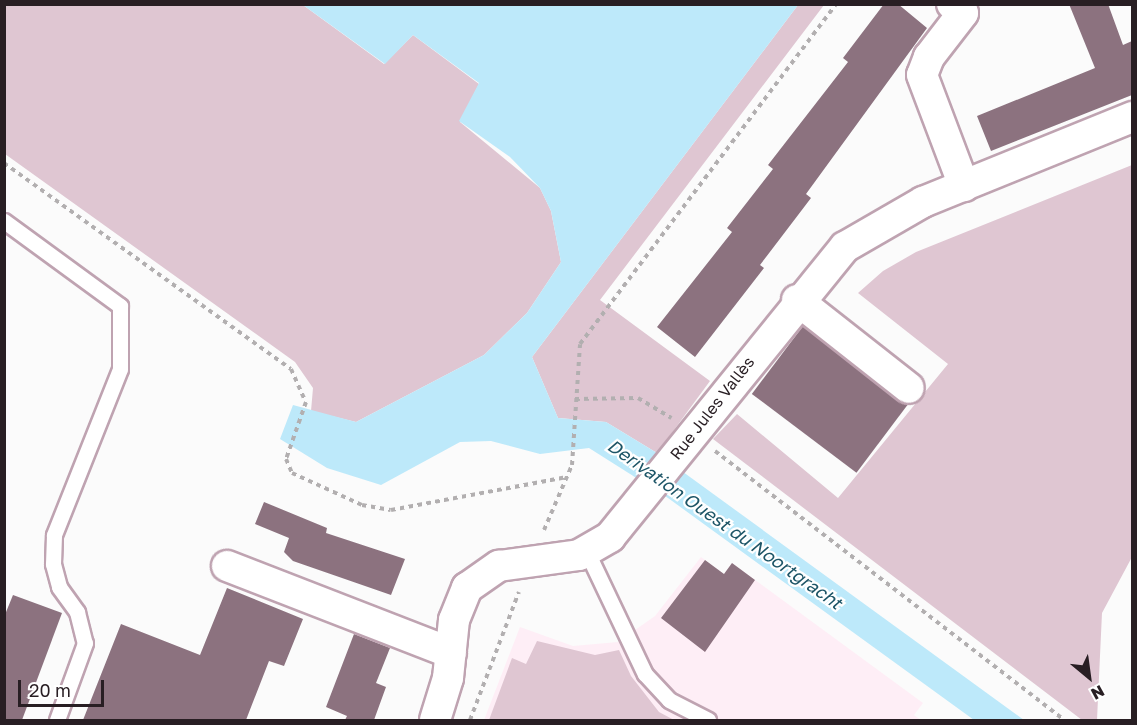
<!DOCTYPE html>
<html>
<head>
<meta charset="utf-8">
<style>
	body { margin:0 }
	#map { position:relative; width:1137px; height:725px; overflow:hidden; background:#fbfbfb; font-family:"Golos Text",sans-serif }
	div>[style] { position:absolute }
	.built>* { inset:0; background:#feeef6 }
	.green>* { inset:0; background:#dfc6d2 }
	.water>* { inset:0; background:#bde9fa }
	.building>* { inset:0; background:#8c727f; transform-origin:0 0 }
	.path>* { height:4px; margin-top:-2px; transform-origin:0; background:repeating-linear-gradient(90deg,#b2afb0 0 4.5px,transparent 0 9px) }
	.roads { filter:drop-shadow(2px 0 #bfa3b1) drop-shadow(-2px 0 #bfa3b1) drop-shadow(0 2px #bfa3b1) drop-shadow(0 -2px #bfa3b1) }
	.lane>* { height:15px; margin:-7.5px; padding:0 7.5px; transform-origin:7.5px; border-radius:7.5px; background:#fff }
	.street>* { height:30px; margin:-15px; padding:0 15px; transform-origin:15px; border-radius:15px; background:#fff }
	span { translate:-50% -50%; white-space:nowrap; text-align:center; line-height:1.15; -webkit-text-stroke:4.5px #fff; paint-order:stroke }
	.street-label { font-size:16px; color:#281e23 }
	.water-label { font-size:18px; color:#1d5567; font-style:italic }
	.frame { position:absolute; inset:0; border:6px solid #281e23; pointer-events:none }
	.north { position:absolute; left:1059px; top:647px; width:60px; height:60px; -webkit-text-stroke:4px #fff; paint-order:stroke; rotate:151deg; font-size:16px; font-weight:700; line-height:24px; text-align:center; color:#281e23 }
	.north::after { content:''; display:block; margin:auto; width:21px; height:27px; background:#281e23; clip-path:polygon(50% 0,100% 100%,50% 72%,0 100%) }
	.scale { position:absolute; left:18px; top:680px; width:86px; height:27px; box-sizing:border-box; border:3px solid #281e23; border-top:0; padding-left:8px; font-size:18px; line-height:21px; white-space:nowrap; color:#281e23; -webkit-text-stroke:4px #fff; paint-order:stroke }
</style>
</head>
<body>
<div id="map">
	<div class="built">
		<i style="clip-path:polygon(701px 557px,724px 574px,732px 563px,923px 703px,914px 715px,921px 720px,484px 720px,520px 627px,573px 646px,618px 642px,655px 616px)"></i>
	</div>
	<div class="green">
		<i style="clip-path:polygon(4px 5px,303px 5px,384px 64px,413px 35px,479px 84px,460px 122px,540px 188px,551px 211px,561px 262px,527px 313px,484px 355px,356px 422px,311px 411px,313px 388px,295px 362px,5px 154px)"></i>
		<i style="clip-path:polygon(798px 5px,824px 5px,600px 300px,710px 381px,657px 453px,606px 422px,558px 418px,532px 357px)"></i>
		<i style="clip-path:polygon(1132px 165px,1132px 557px,1102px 613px,1097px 720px,1082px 720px,713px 439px,737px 414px,838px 498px,948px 364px,858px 293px,883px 271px,916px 252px)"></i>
		<i style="clip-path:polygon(537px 641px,595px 655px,619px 650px,631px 676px,659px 712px,674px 720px,489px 720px,512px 658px,526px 664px)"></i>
	</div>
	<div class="water">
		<i style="clip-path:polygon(303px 5px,798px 5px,532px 357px,558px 418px,606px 422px,657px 453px,1024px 720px,974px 720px,668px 498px,589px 448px,540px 454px,491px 441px,460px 442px,381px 485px,327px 468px,280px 439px,293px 405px,356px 422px,484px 355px,527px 313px,561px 262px,551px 211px,540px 188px,510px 157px,459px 121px,479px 83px,413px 35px,385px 64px)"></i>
	</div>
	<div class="building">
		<i style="clip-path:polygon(884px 4px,898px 4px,927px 28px,806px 194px,811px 198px,760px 265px,764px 268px,695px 357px,657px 327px,732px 232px,727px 228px,773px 169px,768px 165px,848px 62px,843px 58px)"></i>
		<i style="clip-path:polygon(1069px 4px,1108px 4px,1123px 45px,1132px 41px,1132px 95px,991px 151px,977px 116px,1095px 68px)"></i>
		<i style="left:803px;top:326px;width:131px;height:85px;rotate:37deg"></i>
		<i style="clip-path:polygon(264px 502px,327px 528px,326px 533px,405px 559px,391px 595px,293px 561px,284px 552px,289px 538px,255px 524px)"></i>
		<i style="clip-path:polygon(705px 560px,724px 574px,732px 563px,755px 580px,705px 652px,661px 618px)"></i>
		<i style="clip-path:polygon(227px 588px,303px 619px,284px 666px,269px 661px,246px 720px,83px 720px,121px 624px,200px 655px)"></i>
		<i style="clip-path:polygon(13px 595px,62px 613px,22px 720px,4px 720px,4px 617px)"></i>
		<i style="clip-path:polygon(354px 634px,390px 648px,376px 683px,386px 687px,374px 720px,345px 720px,347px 716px,326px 707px)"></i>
	</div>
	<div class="path">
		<i style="left:4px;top:163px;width:353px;rotate:35.7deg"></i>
		<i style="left:291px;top:369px;width:36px;rotate:66deg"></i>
		<i style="left:306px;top:402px;width:60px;rotate:109.3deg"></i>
		<i style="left:286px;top:459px;width:15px;rotate:67deg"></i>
		<i style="left:292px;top:473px;width:77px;rotate:24.6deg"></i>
		<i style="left:362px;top:505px;width:29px;rotate:10deg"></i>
		<i style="left:391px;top:510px;width:179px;rotate:-10.6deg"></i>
		<i style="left:575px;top:399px;width:63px;rotate:-0.9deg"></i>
		<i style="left:638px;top:398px;width:39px;rotate:31deg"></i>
		<i style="left:715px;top:451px;width:441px;rotate:37.6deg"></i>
		<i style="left:544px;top:530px;width:71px;rotate:-66.7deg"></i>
		<i style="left:572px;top:465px;width:121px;rotate:-86.2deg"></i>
		<i style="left:580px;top:344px;width:426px;rotate:-53deg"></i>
		<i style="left:470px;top:720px;width:137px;rotate:-69.1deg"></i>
	</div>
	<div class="roads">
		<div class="lane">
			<i style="left:4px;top:221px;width:144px;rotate:36.2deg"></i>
			<i style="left:120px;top:306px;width:63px;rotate:90deg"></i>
			<i style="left:120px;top:369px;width:179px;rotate:111.7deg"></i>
			<i style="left:54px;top:535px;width:29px;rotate:92deg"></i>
			<i style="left:53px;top:564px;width:24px;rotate:75deg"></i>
			<i style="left:59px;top:587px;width:31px;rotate:54deg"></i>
			<i style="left:77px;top:612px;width:32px;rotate:76deg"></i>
			<i style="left:85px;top:643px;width:82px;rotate:110deg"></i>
			<i style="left:587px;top:552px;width:135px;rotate:64.6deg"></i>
			<i style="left:645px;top:674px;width:35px;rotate:47deg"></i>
			<i style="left:669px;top:700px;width:44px;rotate:27.1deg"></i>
		</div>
		<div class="street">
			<i style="left:952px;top:4px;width:14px;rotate:39deg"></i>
			<i style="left:963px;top:13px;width:56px;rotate:127.7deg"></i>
			<i style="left:929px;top:57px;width:19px;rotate:111deg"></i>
			<i style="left:922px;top:75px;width:119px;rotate:69.3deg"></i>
			<i style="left:797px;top:300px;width:142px;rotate:38.2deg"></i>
			<i style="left:227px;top:566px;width:240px;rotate:21.2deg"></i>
			<i style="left:435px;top:720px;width:44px;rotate:-72.8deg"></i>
			<i style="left:448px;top:678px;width:58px;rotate:-84.1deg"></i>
			<i style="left:454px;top:620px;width:35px;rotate:-68deg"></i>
			<i style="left:467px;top:588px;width:39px;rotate:-35deg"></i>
			<i style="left:499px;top:566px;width:81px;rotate:-7.8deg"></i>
			<i style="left:579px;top:555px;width:36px;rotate:-30deg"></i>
			<i style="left:610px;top:537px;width:373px;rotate:-51deg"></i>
			<i style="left:845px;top:247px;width:90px;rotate:-30deg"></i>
			<i style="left:923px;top:202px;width:226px;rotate:-22.1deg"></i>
		</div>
	</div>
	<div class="street-label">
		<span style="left:712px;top:408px;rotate:-52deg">Rue Jules Vallès</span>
	</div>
	<div class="water-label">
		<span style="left:725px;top:524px;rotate:35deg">Derivation Ouest du Noortgracht</span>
	</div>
	<div class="frame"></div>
	<div class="north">N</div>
	<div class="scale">20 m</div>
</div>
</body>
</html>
